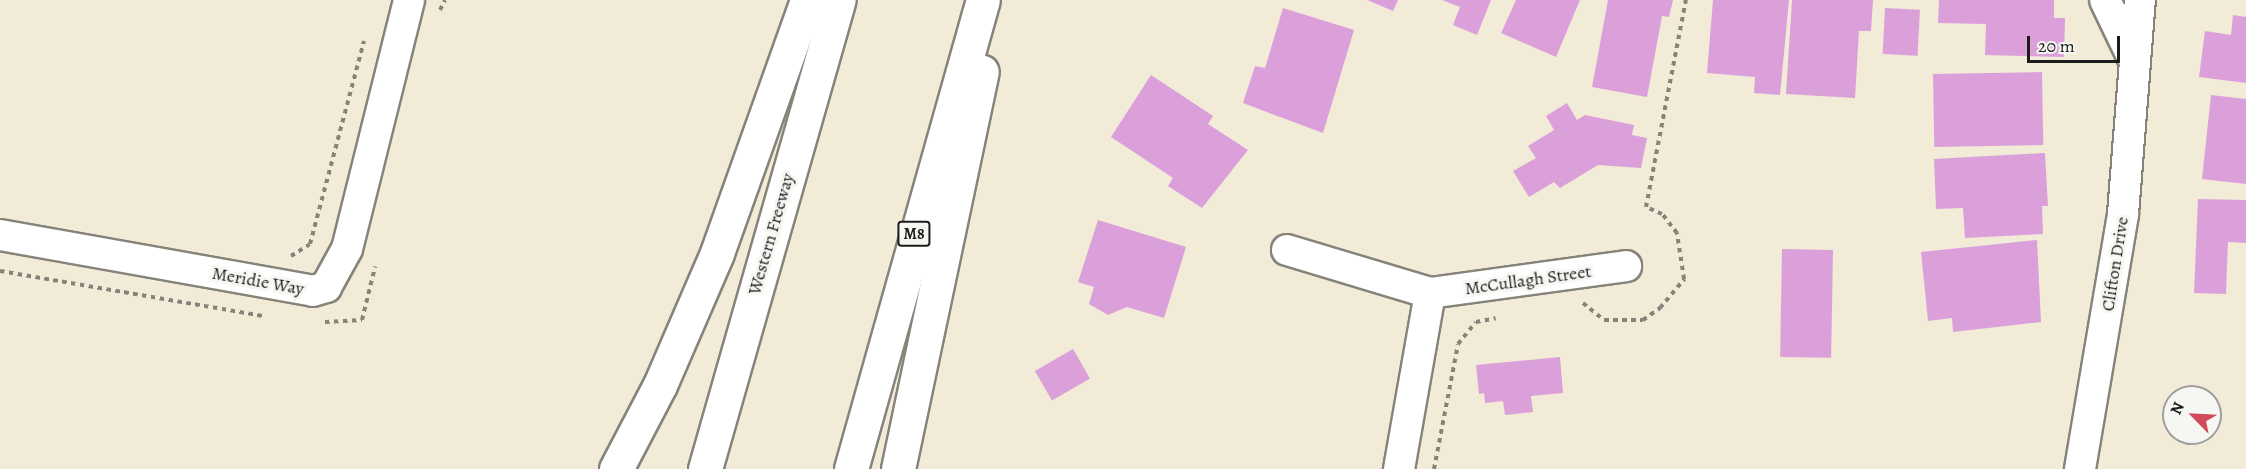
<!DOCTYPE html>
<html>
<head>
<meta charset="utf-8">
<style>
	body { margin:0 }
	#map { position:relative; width:2246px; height:469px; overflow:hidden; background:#f1ebd8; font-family:Alegreya,serif }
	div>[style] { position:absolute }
	.building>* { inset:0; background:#dba0da; transform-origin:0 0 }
	.path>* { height:4px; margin-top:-2px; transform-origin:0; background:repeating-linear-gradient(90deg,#86847a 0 4.5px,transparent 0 9px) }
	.roads { filter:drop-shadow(2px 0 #86847a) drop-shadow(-2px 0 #86847a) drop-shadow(0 2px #86847a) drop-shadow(0 -2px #86847a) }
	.minor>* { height:30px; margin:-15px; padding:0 15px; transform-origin:15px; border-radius:15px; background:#fff }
	.highway>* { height:33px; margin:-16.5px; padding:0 16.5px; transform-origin:16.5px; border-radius:16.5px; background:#fff }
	span { translate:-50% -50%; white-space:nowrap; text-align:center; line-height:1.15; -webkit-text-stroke:6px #f6f6f2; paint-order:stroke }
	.shield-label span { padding:2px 4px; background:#f6f6f2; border:2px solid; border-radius:4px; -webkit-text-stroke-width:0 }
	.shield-label { font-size:16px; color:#1c1c1c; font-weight:700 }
	.street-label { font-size:18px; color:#1c1c1c }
	.north { position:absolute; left:2162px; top:385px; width:60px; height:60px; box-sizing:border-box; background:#f6f6f2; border:2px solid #9f9f9c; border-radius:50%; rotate:294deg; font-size:16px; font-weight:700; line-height:24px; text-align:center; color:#1c1c1c }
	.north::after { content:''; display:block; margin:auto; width:21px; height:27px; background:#d1495b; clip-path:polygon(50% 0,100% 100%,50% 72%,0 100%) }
	.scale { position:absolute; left:2027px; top:36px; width:93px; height:27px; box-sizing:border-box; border:3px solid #1c1c1c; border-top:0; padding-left:8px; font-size:18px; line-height:21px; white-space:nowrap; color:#1c1c1c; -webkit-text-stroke:4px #f6f6f2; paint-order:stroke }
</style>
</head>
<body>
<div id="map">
	<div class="building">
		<i style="clip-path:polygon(1367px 0,1398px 0,1393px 11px)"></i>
		<i style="clip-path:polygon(1442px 0,1491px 0,1477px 35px,1453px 25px,1460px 7px)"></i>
		<i style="clip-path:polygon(1516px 0,1580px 0,1556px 57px,1501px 33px)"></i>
		<i style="clip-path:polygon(1608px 0,1673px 0,1669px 17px,1662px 16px,1647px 97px,1592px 87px)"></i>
		<i style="clip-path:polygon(1713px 0,1789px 0,1780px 95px,1754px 93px,1755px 77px,1707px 73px)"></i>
		<i style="clip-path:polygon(1792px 0,1873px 0,1871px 31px,1859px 31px,1855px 98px,1786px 94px)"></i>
		<i style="clip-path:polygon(1939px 0,2054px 0,2054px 18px,2065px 18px,2064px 57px,1985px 55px,1986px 24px,1938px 23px)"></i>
		<i style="clip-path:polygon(1283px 8px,1354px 30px,1323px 133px,1243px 103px,1255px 66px,1265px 68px)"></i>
		<i style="left:1885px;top:8px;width:35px;height:46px;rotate:3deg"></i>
		<i style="clip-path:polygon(2233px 15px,2246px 17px,2246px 83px,2199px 77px,2205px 31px,2231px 35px)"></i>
		<i style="left:2042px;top:72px;width:73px;height:109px;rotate:89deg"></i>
		<i style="clip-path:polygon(1151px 75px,1213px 116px,1208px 124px,1248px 150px,1202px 208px,1168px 186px,1173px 178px,1111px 137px)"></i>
		<i style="clip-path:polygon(2211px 95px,2246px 99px,2246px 184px,2202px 179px)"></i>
		<i style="clip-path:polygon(1567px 103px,1577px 120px,1585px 115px,1634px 125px,1632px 135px,1647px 138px,1641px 168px,1598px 165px,1560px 188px,1554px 182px,1529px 197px,1513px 171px,1536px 158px,1528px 146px,1554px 130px,1546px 116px)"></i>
		<i style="clip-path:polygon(2045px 153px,2048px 206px,2042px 206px,2043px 234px,1965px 238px,1963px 208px,1936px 209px,1934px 159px)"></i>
		<i style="clip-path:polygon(2198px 199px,2246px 200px,2246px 243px,2228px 242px,2226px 294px,2194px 293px)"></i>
		<i style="clip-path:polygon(1098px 220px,1186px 247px,1164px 318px,1127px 307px,1108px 315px,1089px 304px,1094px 287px,1078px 282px)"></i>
		<i style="clip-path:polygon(2037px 240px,2041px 322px,1953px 332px,1952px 318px,1928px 321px,1921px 252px)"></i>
		<i style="left:1782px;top:249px;width:51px;height:108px;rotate:1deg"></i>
		<i style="left:1073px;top:349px;width:34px;height:44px;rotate:60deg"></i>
		<i style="clip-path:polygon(1560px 357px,1563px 393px,1531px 396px,1533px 412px,1505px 415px,1503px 401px,1485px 403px,1484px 393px,1479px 394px,1476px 365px)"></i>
	</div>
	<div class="path">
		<i style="left:440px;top:10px;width:11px;rotate:-63deg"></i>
		<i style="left:291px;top:256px;width:22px;rotate:-32deg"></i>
		<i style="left:310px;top:244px;width:210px;rotate:-75.1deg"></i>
		<i style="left:0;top:271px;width:268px;rotate:9.7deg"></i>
		<i style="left:1583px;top:303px;width:27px;rotate:39deg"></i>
		<i style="left:1604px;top:320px;width:39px"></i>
		<i style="left:1643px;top:320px;width:21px;rotate:-35deg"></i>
		<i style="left:1660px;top:308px;width:38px;rotate:-50deg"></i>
		<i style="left:1684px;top:279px;width:47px;rotate:-98.7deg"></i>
		<i style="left:1677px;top:233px;width:24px;rotate:-128deg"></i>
		<i style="left:1662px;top:214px;width:17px;rotate:-156deg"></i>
		<i style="left:1646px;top:207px;width:211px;rotate:-79.1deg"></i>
		<i style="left:325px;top:322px;width:37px;rotate:-3deg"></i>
		<i style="left:362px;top:320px;width:55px;rotate:-76.2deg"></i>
		<i style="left:1434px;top:469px;width:127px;rotate:-79.1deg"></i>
		<i style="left:1458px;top:344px;width:28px;rotate:-51deg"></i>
		<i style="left:1476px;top:322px;width:20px;rotate:-11deg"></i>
	</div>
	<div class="roads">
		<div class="minor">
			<i style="left:2105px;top:0;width:62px;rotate:64.3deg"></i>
			<i style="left:0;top:235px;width:318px;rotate:10.1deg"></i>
			<i style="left:313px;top:291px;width:14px;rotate:-17deg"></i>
			<i style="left:326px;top:287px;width:43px;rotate:-61.1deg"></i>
			<i style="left:347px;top:249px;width:257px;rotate:-76deg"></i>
			<i style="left:1287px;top:250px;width:149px;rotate:16.7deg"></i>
			<i style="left:1430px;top:293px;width:198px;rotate:-7.8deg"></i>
			<i style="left:1399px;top:469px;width:179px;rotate:-80deg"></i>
			<i style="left:2080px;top:469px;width:259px;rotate:-80.4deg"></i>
			<i style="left:2123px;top:214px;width:215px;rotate:-85.5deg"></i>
		</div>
		<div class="highway">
			<i style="left:616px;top:469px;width:95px;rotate:-62.4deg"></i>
			<i style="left:660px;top:385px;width:144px;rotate:-66.6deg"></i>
			<i style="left:717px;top:253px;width:269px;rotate:-70.4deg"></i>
			<i style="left:705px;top:469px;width:488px;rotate:-74.1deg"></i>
			<i style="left:851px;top:469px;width:487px;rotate:-74.3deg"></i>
			<i style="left:898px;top:469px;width:406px;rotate:-78.1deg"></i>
		</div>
	</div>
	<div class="shield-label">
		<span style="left:914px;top:234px">M8</span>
	</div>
	<div class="street-label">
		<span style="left:771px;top:234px;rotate:-74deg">Western Freeway</span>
		<span style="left:2115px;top:264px;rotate:-81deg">Clifton Drive</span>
		<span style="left:1528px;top:280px;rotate:-8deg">McCullagh Street</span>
		<span style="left:258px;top:281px;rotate:10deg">Meridie Way</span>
	</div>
	<div class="north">N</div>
	<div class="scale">20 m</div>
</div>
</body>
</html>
